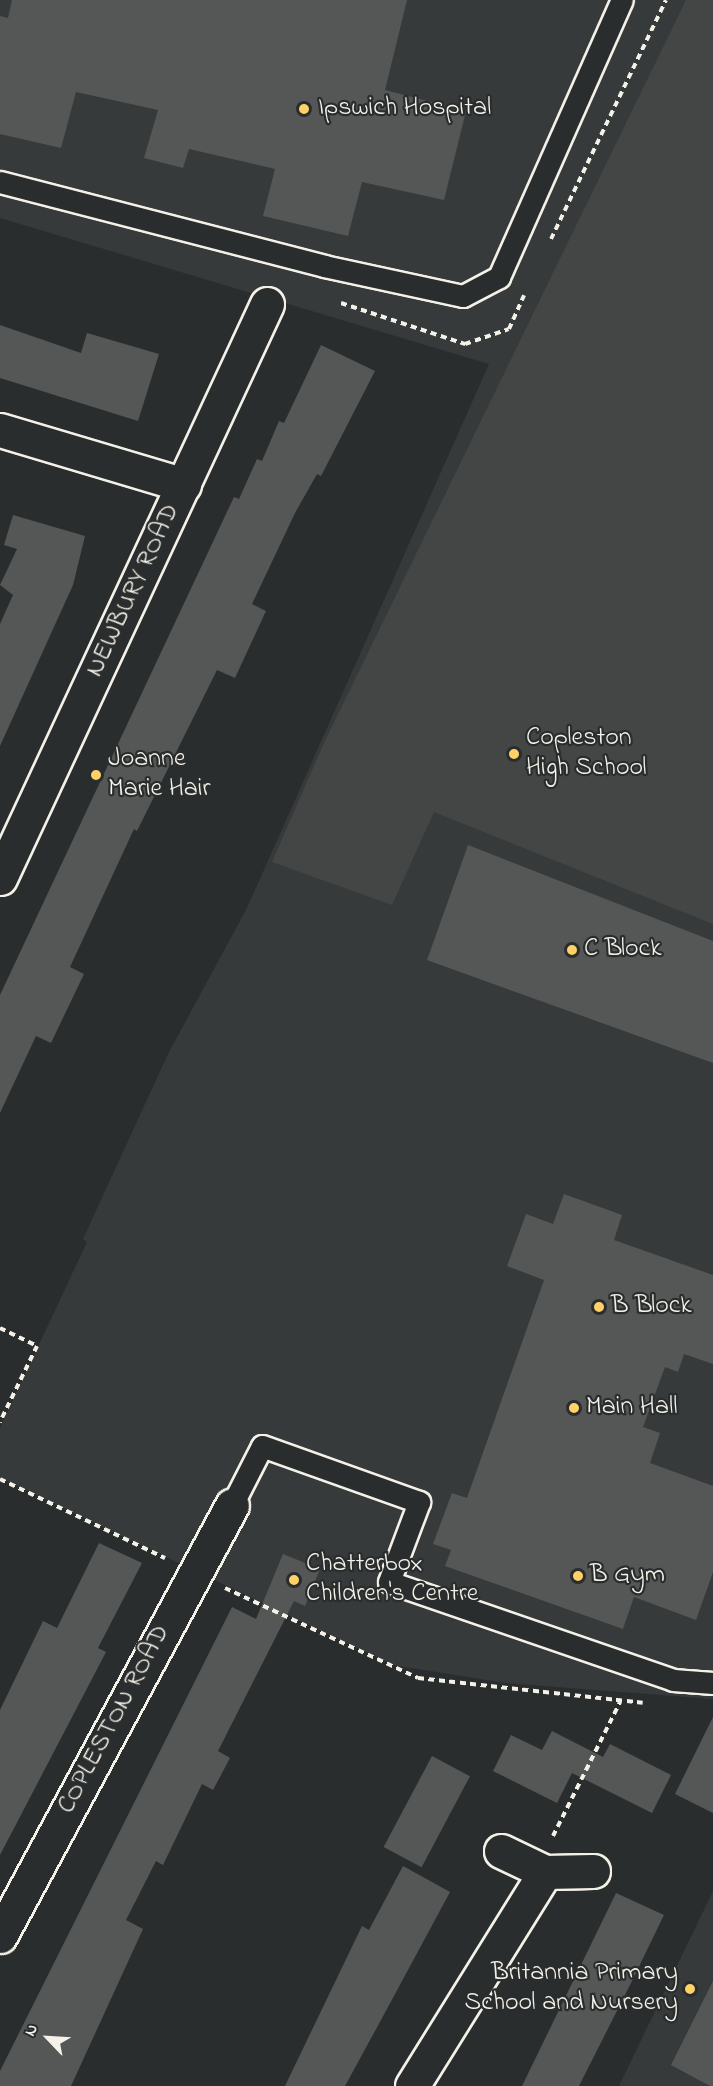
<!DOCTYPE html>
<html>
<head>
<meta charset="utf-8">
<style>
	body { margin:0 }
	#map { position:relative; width:713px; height:2086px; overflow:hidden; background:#2a2d2e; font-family:"Indie Flower",sans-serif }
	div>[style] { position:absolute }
	.built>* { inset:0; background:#373a3a }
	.green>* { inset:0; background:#444645 }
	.building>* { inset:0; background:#555756; transform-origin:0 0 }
	.path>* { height:4px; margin-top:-2px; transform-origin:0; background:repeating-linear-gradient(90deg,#f4f1e8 0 6px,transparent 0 10.5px) }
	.roads { filter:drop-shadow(2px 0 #f4f1e8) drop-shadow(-2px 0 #f4f1e8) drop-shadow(0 2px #f4f1e8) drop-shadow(0 -2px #f4f1e8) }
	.lane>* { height:21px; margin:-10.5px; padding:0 10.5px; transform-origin:10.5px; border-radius:10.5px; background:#2a2d2e }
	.street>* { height:33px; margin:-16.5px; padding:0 16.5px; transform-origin:16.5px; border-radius:16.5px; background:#2a2d2e }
	.dots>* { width:16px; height:16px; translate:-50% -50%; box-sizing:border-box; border:3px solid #2a2d2e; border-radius:50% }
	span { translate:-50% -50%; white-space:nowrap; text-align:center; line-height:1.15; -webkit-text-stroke:4.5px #2a2d2e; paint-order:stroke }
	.poi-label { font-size:26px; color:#f4f1e8 }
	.left { translate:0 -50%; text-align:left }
	.right { translate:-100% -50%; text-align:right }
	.street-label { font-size:26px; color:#f4f1e8 }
	.north { position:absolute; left:18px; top:2008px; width:60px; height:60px; -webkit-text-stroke:4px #2a2d2e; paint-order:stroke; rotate:295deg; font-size:16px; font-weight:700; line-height:24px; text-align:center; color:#f4f1e8 }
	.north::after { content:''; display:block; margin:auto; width:21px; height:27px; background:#f4f1e8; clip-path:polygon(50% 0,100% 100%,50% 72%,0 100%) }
</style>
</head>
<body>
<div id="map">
	<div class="built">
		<i style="clip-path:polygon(0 0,713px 0,713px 1699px,505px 1683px,393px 1665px,0 1478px,0 1428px,87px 1242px,83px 1239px,168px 1054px,247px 908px,489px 364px,0 218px)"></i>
		<i style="clip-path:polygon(713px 1891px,713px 2086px,619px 2086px)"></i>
	</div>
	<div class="green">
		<i style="clip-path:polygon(686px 0,713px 0,713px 924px,434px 812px,392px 905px,272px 862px,324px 743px)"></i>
	</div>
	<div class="building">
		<i style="clip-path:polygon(12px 0,407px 0,385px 90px,466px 111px,444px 200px,362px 182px,348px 236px,263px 216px,275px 169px,189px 149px,183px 168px,144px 158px,158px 110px,76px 92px,61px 148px,0 134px,0 16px,8px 18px)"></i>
		<i style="clip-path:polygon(0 325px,81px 353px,87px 333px,159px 354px,138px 421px,0 378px)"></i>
		<i style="clip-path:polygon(321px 345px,375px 371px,321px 476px,317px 474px,295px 513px,252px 604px,266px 611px,235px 678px,217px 670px,137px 831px,134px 829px,70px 967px,84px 974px,51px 1043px,36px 1036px,0 1113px,0 995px,234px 497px,239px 499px,257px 459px,262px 461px,279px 421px,284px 423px)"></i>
		<i style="clip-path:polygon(13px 515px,85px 536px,73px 585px,0 746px,0 624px,13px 595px,0 585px,17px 549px,4px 545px)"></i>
		<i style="clip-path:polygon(468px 845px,713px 941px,713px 1063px,427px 960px)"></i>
		<i style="clip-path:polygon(564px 1194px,622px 1215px,614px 1240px,713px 1275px,713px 1364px,684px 1354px,678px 1372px,665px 1367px,643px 1427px,660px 1433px,650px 1463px,713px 1486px,713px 1572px,696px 1620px,634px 1597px,623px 1629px,445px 1566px,451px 1550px,433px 1544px,452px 1493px,467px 1498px,544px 1280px,507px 1266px,526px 1214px,553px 1224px)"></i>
		<i style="clip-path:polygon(99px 1543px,142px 1563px,98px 1648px,106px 1652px,0 1855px,0 1710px,43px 1621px,57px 1628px)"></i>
		<i style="clip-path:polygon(283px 1554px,320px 1569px,305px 1606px,294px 1601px,218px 1751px,230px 1758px,213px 1790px,202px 1784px,163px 1865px,156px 1861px,126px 1920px,143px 1929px,71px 2086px,0 2086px,0 2071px,232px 1607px,256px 1619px)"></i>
		<i style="clip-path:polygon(713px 1717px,713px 1813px,675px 1794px)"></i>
		<i style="clip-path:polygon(552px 1731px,603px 1757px,610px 1744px,671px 1775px,652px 1813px,572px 1773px,557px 1803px,493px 1771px,511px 1735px,542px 1750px)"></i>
		<i style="left:432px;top:1756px;width:43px;height:103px;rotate:28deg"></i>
		<i style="clip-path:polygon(403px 1866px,450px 1892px,381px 2020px,345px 2086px,285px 2086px,362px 1926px,369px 1930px)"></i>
		<i style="clip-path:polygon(616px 1893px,664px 1915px,631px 1983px,579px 2086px,522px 2086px)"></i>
		<i style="clip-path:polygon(713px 1981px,713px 2086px,710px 2086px,671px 2065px)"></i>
	</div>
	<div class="path">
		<i style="left:551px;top:239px;width:265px;rotate:-64.3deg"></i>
		<i style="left:341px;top:303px;width:131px;rotate:18.3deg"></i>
		<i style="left:465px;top:344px;width:46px;rotate:-18.8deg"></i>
		<i style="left:509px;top:329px;width:37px;rotate:-66deg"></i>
		<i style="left:0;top:1328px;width:41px;rotate:25.9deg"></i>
		<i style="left:37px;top:1346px;width:85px;rotate:116deg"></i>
		<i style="left:0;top:1479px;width:183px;rotate:25.6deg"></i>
		<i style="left:225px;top:1588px;width:213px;rotate:25deg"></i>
		<i style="left:418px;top:1678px;width:226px;rotate:6.3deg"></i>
		<i style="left:553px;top:1836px;width:150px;rotate:-63.4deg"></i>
	</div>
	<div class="roads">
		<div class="lane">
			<i style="left:0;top:182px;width:335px;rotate:14.5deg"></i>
			<i style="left:324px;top:266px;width:142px;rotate:12.2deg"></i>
			<i style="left:463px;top:296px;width:41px;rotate:-27.8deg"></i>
			<i style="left:499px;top:277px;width:303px;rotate:-66.1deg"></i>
			<i style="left:232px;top:1505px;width:66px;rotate:-63deg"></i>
			<i style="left:262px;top:1446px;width:167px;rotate:19.6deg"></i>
			<i style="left:419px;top:1502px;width:85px;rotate:110.6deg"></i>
			<i style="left:389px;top:1582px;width:300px;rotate:19deg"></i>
			<i style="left:673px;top:1680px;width:40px;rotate:4.3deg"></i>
		</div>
		<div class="street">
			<i style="left:0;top:430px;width:192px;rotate:16.6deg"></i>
			<i style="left:0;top:878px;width:633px;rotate:-65.05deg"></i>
			<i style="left:501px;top:1851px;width:49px;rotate:25.5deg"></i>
			<i style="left:545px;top:1872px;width:48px;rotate:-1.2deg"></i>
			<i style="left:0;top:1936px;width:489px;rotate:-61.7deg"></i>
			<i style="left:412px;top:2086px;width:252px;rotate:-58.1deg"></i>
		</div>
	</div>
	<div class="dots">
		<i style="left:304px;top:109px;background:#ffd166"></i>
		<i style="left:514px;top:754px;background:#ffd166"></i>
		<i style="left:96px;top:775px;background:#ffd166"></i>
		<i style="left:572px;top:950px;background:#ffd166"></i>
		<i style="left:599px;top:1307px;background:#ffd166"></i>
		<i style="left:574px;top:1408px;background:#ffd166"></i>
		<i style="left:578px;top:1576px;background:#ffd166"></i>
		<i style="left:294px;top:1580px;background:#ffd166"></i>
		<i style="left:690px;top:1989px;background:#ffd166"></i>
	</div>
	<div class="poi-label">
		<span class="left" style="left:318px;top:109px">Ipswich Hospital</span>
		<span class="left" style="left:526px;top:754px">Copleston<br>High School</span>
		<span class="left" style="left:108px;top:775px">Joanne<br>Marie Hair</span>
		<span class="left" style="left:584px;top:950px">C Block</span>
		<span class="left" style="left:611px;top:1307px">B Block</span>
		<span class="left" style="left:586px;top:1408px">Main Hall</span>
		<span class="left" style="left:306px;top:1580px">Chatterbox<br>Children's Centre</span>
		<span class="left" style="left:590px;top:1576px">B Gym</span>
		<span class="right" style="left:678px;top:1989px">Britannia Primary<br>School and Nursery</span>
	</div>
	<div class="street-label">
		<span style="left:134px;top:591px;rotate:-65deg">NEWBURY ROAD</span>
		<span style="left:115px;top:1720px;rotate:-62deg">COPLESTON ROAD</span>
	</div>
	<div class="north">N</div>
</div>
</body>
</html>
